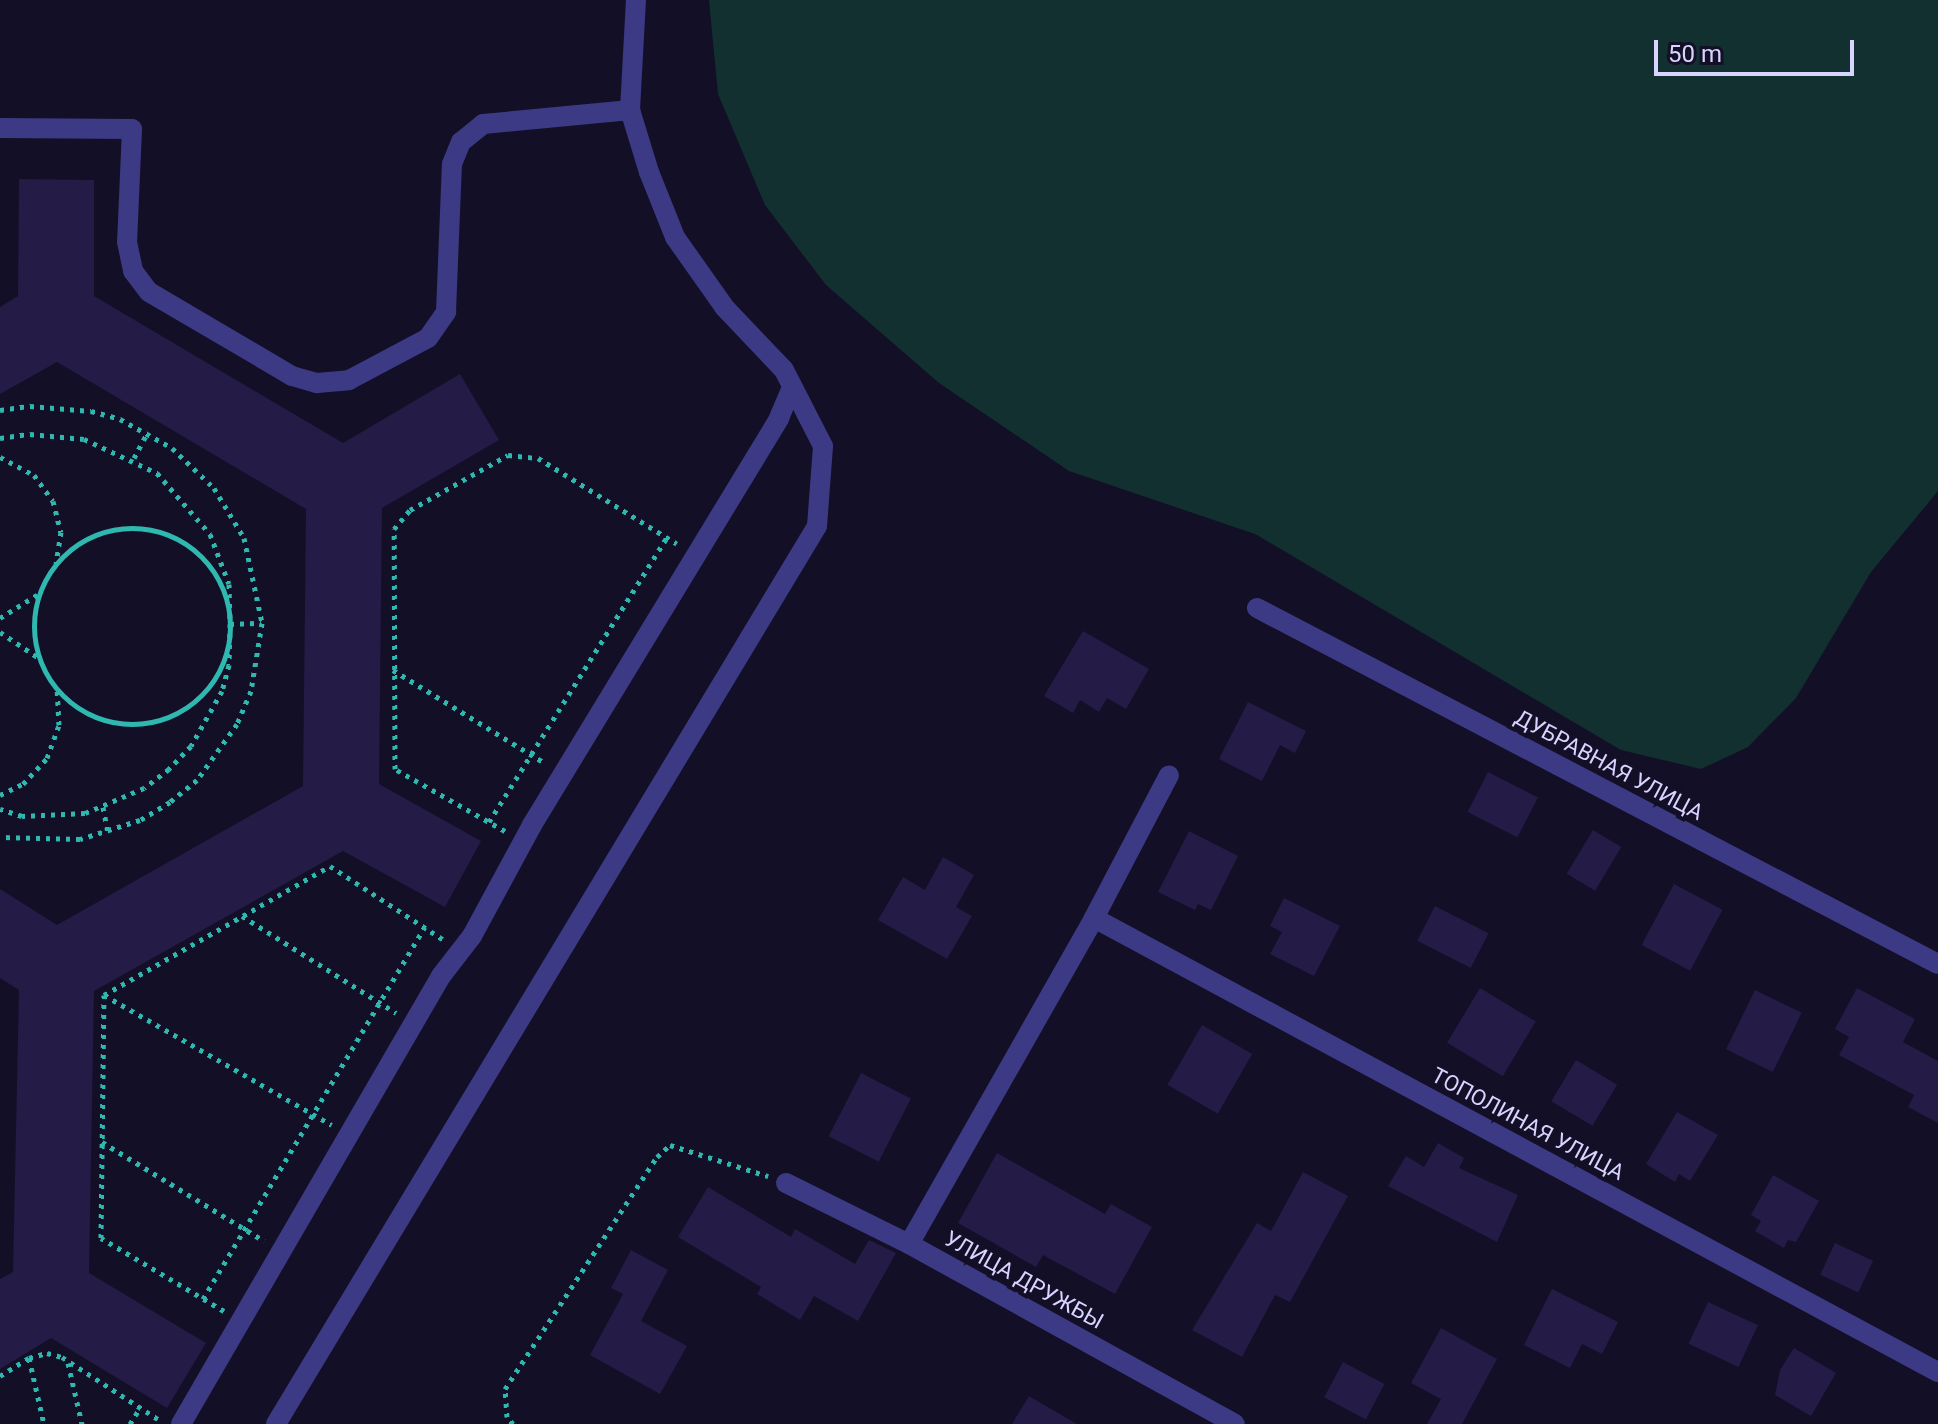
<!DOCTYPE html>
<html>
<head>
<meta charset="utf-8">
<style>
	body { margin:0 }
	#map { position:relative; width:1938px; height:1424px; overflow:hidden; background:#130f26; font-family:Roboto,sans-serif }
	div>[style] { position:absolute }
	.green>* { inset:0; background:#12302f }
	.building>* { inset:0; background:#241b47; transform-origin:0 0 }
	.path>* { height:5px; margin-top:-2.5px; transform-origin:0; background:repeating-linear-gradient(90deg,#2fb8b0 0 4px,transparent 0 10px) }
	.path>.ring { margin:-2.5px; padding:0; box-sizing:content-box; background:none; border:5px solid #2fb8b0; border-radius:50% }
	.minor>* { height:20px; margin:-10px; padding:0 10px; transform-origin:10px; border-radius:10px; background:#3d3a85 }
	span { translate:-50% -50%; white-space:nowrap; text-align:center; line-height:1.15; -webkit-text-stroke:8px #130f26; paint-order:stroke }
	.street-label { font-size:22px; color:#d9d4ff }
	.scale { position:absolute; left:1654px; top:40px; width:200px; height:36px; box-sizing:border-box; border:4px solid #d9d4ff; border-top:0; padding-left:10px; font-size:24px; line-height:28px; white-space:nowrap; color:#d9d4ff; -webkit-text-stroke:6px #130f26; paint-order:stroke }
</style>
</head>
<body>
<div id="map">
	<div class="green">
		<i style="clip-path:polygon(709px 0,1938px 0,1938px 491px,1871px 572px,1796px 698px,1748px 747px,1701px 769px,1621px 750px,1255px 534px,1069px 471px,939px 383px,826px 285px,765px 205px,718px 94px)"></i>
	</div>
	<div class="building">
		<i style="clip-path:polygon(19px 179px,94px 180px,94px 296px,343px 443px,460px 374px,499px 440px,382px 508px,379px 784px,481px 841px,445px 907px,343px 851px,94px 991px,89px 1273px,206px 1343px,167px 1408px,51px 1338px,0 1369px,0 1279px,13px 1272px,19px 990px,0 978px,0 889px,57px 925px,303px 786px,306px 509px,57px 362px,0 394px,0 307px,18px 296px)"></i>
		<i style="clip-path:polygon(1083px 631px,1149px 669px,1126px 709px,1107px 698px,1099px 712px,1080px 700px,1073px 713px,1044px 696px)"></i>
		<i style="clip-path:polygon(1248px 702px,1306px 731px,1295px 753px,1280px 745px,1262px 781px,1219px 759px)"></i>
		<i style="left:1488px;top:772px;width:56px;height:45px;rotate:27deg"></i>
		<i style="left:1593px;top:830px;width:33px;height:51px;rotate:31deg"></i>
		<i style="clip-path:polygon(1189px 831px,1238px 856px,1211px 910px,1198px 904px,1195px 910px,1158px 892px)"></i>
		<i style="clip-path:polygon(943px 857px,974px 875px,956px 907px,972px 916px,947px 959px,878px 920px,903px 877px,925px 890px)"></i>
		<i style="left:1674px;top:884px;width:55px;height:69px;rotate:28deg"></i>
		<i style="clip-path:polygon(1284px 898px,1340px 926px,1314px 976px,1270px 954px,1282px 932px,1270px 926px)"></i>
		<i style="left:1435px;top:906px;width:60px;height:39px;rotate:27deg"></i>
		<i style="left:1480px;top:988px;width:65px;height:64px;rotate:31deg"></i>
		<i style="clip-path:polygon(1857px 988px,1915px 1019px,1903px 1042px,1938px 1061px,1938px 1123px,1908px 1107px,1914px 1095px,1839px 1055px,1849px 1037px,1835px 1029px)"></i>
		<i style="left:1755px;top:990px;width:52px;height:66px;rotate:26deg"></i>
		<i style="left:1202px;top:1025px;width:58px;height:69px;rotate:30deg"></i>
		<i style="left:1576px;top:1060px;width:48px;height:48px;rotate:31deg"></i>
		<i style="left:861px;top:1073px;width:56px;height:71px;rotate:27deg"></i>
		<i style="clip-path:polygon(1677px 1112px,1718px 1135px,1690px 1181px,1679px 1174px,1675px 1182px,1646px 1164px)"></i>
		<i style="clip-path:polygon(1438px 1143px,1464px 1158px,1459px 1168px,1518px 1195px,1497px 1242px,1388px 1186px,1406px 1156px,1424px 1167px)"></i>
		<i style="clip-path:polygon(997px 1153px,1105px 1214px,1111px 1204px,1152px 1227px,1115px 1294px,1043px 1255px,1036px 1267px,958px 1223px)"></i>
		<i style="clip-path:polygon(1303px 1172px,1348px 1196px,1290px 1302px,1275px 1295px,1242px 1357px,1192px 1330px,1257px 1223px,1271px 1231px)"></i>
		<i style="clip-path:polygon(1773px 1175px,1819px 1201px,1796px 1242px,1788px 1240px,1784px 1248px,1755px 1231px,1761px 1221px,1751px 1215px)"></i>
		<i style="clip-path:polygon(708px 1187px,791px 1237px,795px 1229px,855px 1264px,869px 1240px,896px 1253px,858px 1321px,814px 1296px,800px 1320px,757px 1294px,761px 1287px,678px 1237px)"></i>
		<i style="left:1835px;top:1243px;width:42px;height:35px;rotate:25deg"></i>
		<i style="clip-path:polygon(631px 1250px,668px 1270px,641px 1321px,687px 1346px,660px 1394px,590px 1355px,623px 1294px,611px 1288px)"></i>
		<i style="clip-path:polygon(1552px 1289px,1618px 1322px,1602px 1354px,1582px 1344px,1570px 1368px,1524px 1345px)"></i>
		<i style="left:1708px;top:1302px;width:55px;height:46px;rotate:25deg"></i>
		<i style="clip-path:polygon(1441px 1328px,1497px 1359px,1462px 1424px,1427px 1424px,1441px 1399px,1411px 1383px)"></i>
		<i style="clip-path:polygon(1794px 1348px,1836px 1373px,1811px 1416px,1775px 1395px,1780px 1370px)"></i>
		<i style="left:1343px;top:1362px;width:47px;height:40px;rotate:28deg"></i>
		<i style="clip-path:polygon(1029px 1396px,1077px 1424px,1012px 1424px)"></i>
	</div>
	<div class="path">
		<i style="left:0;top:410px;width:30px;rotate:-8deg"></i>
		<i style="left:30px;top:406px;width:61px;rotate:4.7deg"></i>
		<i style="left:91px;top:411px;width:30px;rotate:15deg"></i>
		<i style="left:120px;top:419px;width:60px;rotate:29.1deg"></i>
		<i style="left:172px;top:448px;width:58px;rotate:43.6deg"></i>
		<i style="left:214px;top:488px;width:58px;rotate:59deg"></i>
		<i style="left:244px;top:538px;width:87px;rotate:78deg"></i>
		<i style="left:262px;top:623px;width:69px;rotate:99.2deg"></i>
		<i style="left:251px;top:691px;width:36px;rotate:113deg"></i>
		<i style="left:237px;top:724px;width:69px;rotate:125.5deg"></i>
		<i style="left:197px;top:780px;width:35px;rotate:141deg"></i>
		<i style="left:170px;top:802px;width:35px;rotate:149deg"></i>
		<i style="left:140px;top:820px;width:63px;rotate:162.4deg"></i>
		<i style="left:80px;top:839px;width:80px;rotate:-178.6deg"></i>
		<i style="left:0;top:438px;width:30px;rotate:-8deg"></i>
		<i style="left:30px;top:434px;width:54px;rotate:5.3deg"></i>
		<i style="left:84px;top:439px;width:81px;rotate:25deg"></i>
		<i style="left:157px;top:473px;width:81px;rotate:49deg"></i>
		<i style="left:210px;top:534px;width:53px;rotate:69.2deg"></i>
		<i style="left:229px;top:584px;width:40px;rotate:88.6deg"></i>
		<i style="left:230px;top:624px;width:41px;rotate:91.4deg"></i>
		<i style="left:229px;top:665px;width:27px;rotate:105deg"></i>
		<i style="left:222px;top:691px;width:63px;rotate:119.4deg"></i>
		<i style="left:191px;top:746px;width:32px;rotate:134deg"></i>
		<i style="left:169px;top:769px;width:31px;rotate:143deg"></i>
		<i style="left:144px;top:788px;width:64px;rotate:157deg"></i>
		<i style="left:85px;top:813px;width:63px;rotate:177.3deg"></i>
		<i style="left:22px;top:816px;width:23px;rotate:-162deg"></i>
		<i style="left:0;top:457px;width:38px;rotate:28deg"></i>
		<i style="left:34px;top:475px;width:32px;rotate:54deg"></i>
		<i style="left:53px;top:501px;width:32px;rotate:76deg"></i>
		<i style="left:61px;top:532px;width:32px;rotate:99deg"></i>
		<i style="left:134px;top:458px;width:30px;rotate:-62deg"></i>
		<i class="ring" style="left:34px;top:528px;width:191px;height:191px"></i>
		<i style="left:0;top:618px;width:47px;rotate:-32deg"></i>
		<i style="left:230px;top:624px;width:31px;rotate:-2deg"></i>
		<i style="left:0;top:632px;width:47px;rotate:33.7deg"></i>
		<i style="left:393px;top:670px;width:178px;rotate:31.5deg"></i>
		<i style="left:0;top:795px;width:25px;rotate:-26deg"></i>
		<i style="left:23px;top:784px;width:35px;rotate:-47deg"></i>
		<i style="left:47px;top:758px;width:35px;rotate:-70deg"></i>
		<i style="left:59px;top:725px;width:34px;rotate:-93deg"></i>
		<i style="left:103px;top:807px;width:26px;rotate:79deg"></i>
		<i style="left:489px;top:822px;width:336px;rotate:-58deg"></i>
		<i style="left:505px;top:831px;width:126px;rotate:-150.6deg"></i>
		<i style="left:395px;top:769px;width:240px;rotate:-90.2deg"></i>
		<i style="left:394px;top:529px;width:25px;rotate:-50deg"></i>
		<i style="left:410px;top:510px;width:112px;rotate:-29.3deg"></i>
		<i style="left:508px;top:455px;width:30px;rotate:6deg"></i>
		<i style="left:538px;top:458px;width:163px;rotate:31.7deg"></i>
		<i style="left:242px;top:916px;width:182px;rotate:32.2deg"></i>
		<i style="left:104px;top:995px;width:262px;rotate:29.7deg"></i>
		<i style="left:102px;top:1142px;width:190px;rotate:31.4deg"></i>
		<i style="left:203px;top:1299px;width:433px;rotate:-59.2deg"></i>
		<i style="left:224px;top:1311px;width:143px;rotate:-149.3deg"></i>
		<i style="left:101px;top:1238px;width:243px;rotate:-89.3deg"></i>
		<i style="left:104px;top:995px;width:260px;rotate:-29.7deg"></i>
		<i style="left:330px;top:866px;width:136px;rotate:33deg"></i>
		<i style="left:29px;top:1358px;width:68px;rotate:77.2deg"></i>
		<i style="left:68px;top:1363px;width:63px;rotate:77.1deg"></i>
		<i style="left:0;top:1376px;width:34px;rotate:-32deg"></i>
		<i style="left:29px;top:1358px;width:19px;rotate:-16deg"></i>
		<i style="left:47px;top:1353px;width:16px;rotate:15deg"></i>
		<i style="left:62px;top:1357px;width:118px;rotate:32.9deg"></i>
		<i style="left:130px;top:1424px;width:19px;rotate:-58deg"></i>
		<i style="left:513px;top:1424px;width:9px;rotate:-131deg"></i>
		<i style="left:507px;top:1417px;width:28px;rotate:-94deg"></i>
		<i style="left:505px;top:1389px;width:277px;rotate:-56.8deg"></i>
		<i style="left:657px;top:1157px;width:18px;rotate:-43deg"></i>
		<i style="left:670px;top:1145px;width:103px;rotate:17.6deg"></i>
	</div>
	<div class="minor">
		<i style="left:0;top:128px;width:132px;rotate:0.4deg"></i>
		<i style="left:132px;top:129px;width:113px;rotate:92.5deg"></i>
		<i style="left:127px;top:242px;width:30px;rotate:78deg"></i>
		<i style="left:133px;top:271px;width:26px;rotate:53deg"></i>
		<i style="left:149px;top:292px;width:166px;rotate:30.4deg"></i>
		<i style="left:292px;top:376px;width:26px;rotate:16deg"></i>
		<i style="left:317px;top:383px;width:32px;rotate:-5deg"></i>
		<i style="left:349px;top:380px;width:89px;rotate:-28deg"></i>
		<i style="left:428px;top:338px;width:32px;rotate:-55deg"></i>
		<i style="left:446px;top:312px;width:148px;rotate:-87.7deg"></i>
		<i style="left:452px;top:164px;width:24px;rotate:-68deg"></i>
		<i style="left:461px;top:142px;width:28px;rotate:-39deg"></i>
		<i style="left:483px;top:124px;width:148px;rotate:-5.4deg"></i>
		<i style="left:1257px;top:608px;width:768px;rotate:27.6deg"></i>
		<i style="left:1094px;top:918px;width:958px;rotate:28.28deg"></i>
		<i style="left:786px;top:1183px;width:137px;rotate:26.4deg"></i>
		<i style="left:909px;top:1244px;width:372px;rotate:28.9deg"></i>
		<i style="left:909px;top:1244px;width:375px;rotate:-60.4deg"></i>
		<i style="left:1094px;top:918px;width:161px;rotate:-62.3deg"></i>
		<i style="left:181px;top:1424px;width:518px;rotate:-59.87deg"></i>
		<i style="left:441px;top:976px;width:51px;rotate:-52.2deg"></i>
		<i style="left:472px;top:936px;width:126px;rotate:-61.6deg"></i>
		<i style="left:532px;top:825px;width:476px;rotate:-58.7deg"></i>
		<i style="left:779px;top:418px;width:34px;rotate:-67deg"></i>
		<i style="left:276px;top:1424px;width:1048px;rotate:-58.93deg"></i>
		<i style="left:817px;top:526px;width:80px;rotate:-85.7deg"></i>
		<i style="left:823px;top:446px;width:85px;rotate:-117.2deg"></i>
		<i style="left:784px;top:370px;width:86px;rotate:-133.6deg"></i>
		<i style="left:725px;top:308px;width:87px;rotate:-125.2deg"></i>
		<i style="left:675px;top:237px;width:70px;rotate:-111.8deg"></i>
		<i style="left:649px;top:172px;width:65px;rotate:-107deg"></i>
		<i style="left:630px;top:110px;width:110px;rotate:-86.9deg"></i>
	</div>
	<div class="street-label">
		<span style="left:1609px;top:765px;rotate:28deg">ДУБРАВНАЯ УЛИЦА</span>
		<span style="left:1528px;top:1124px;rotate:28deg">ТОПОЛИНАЯ УЛИЦА</span>
		<span style="left:1024px;top:1280px;rotate:29deg">УЛИЦА ДРУЖБЫ</span>
	</div>
	<div class="scale">50 m</div>
</div>
</body>
</html>
